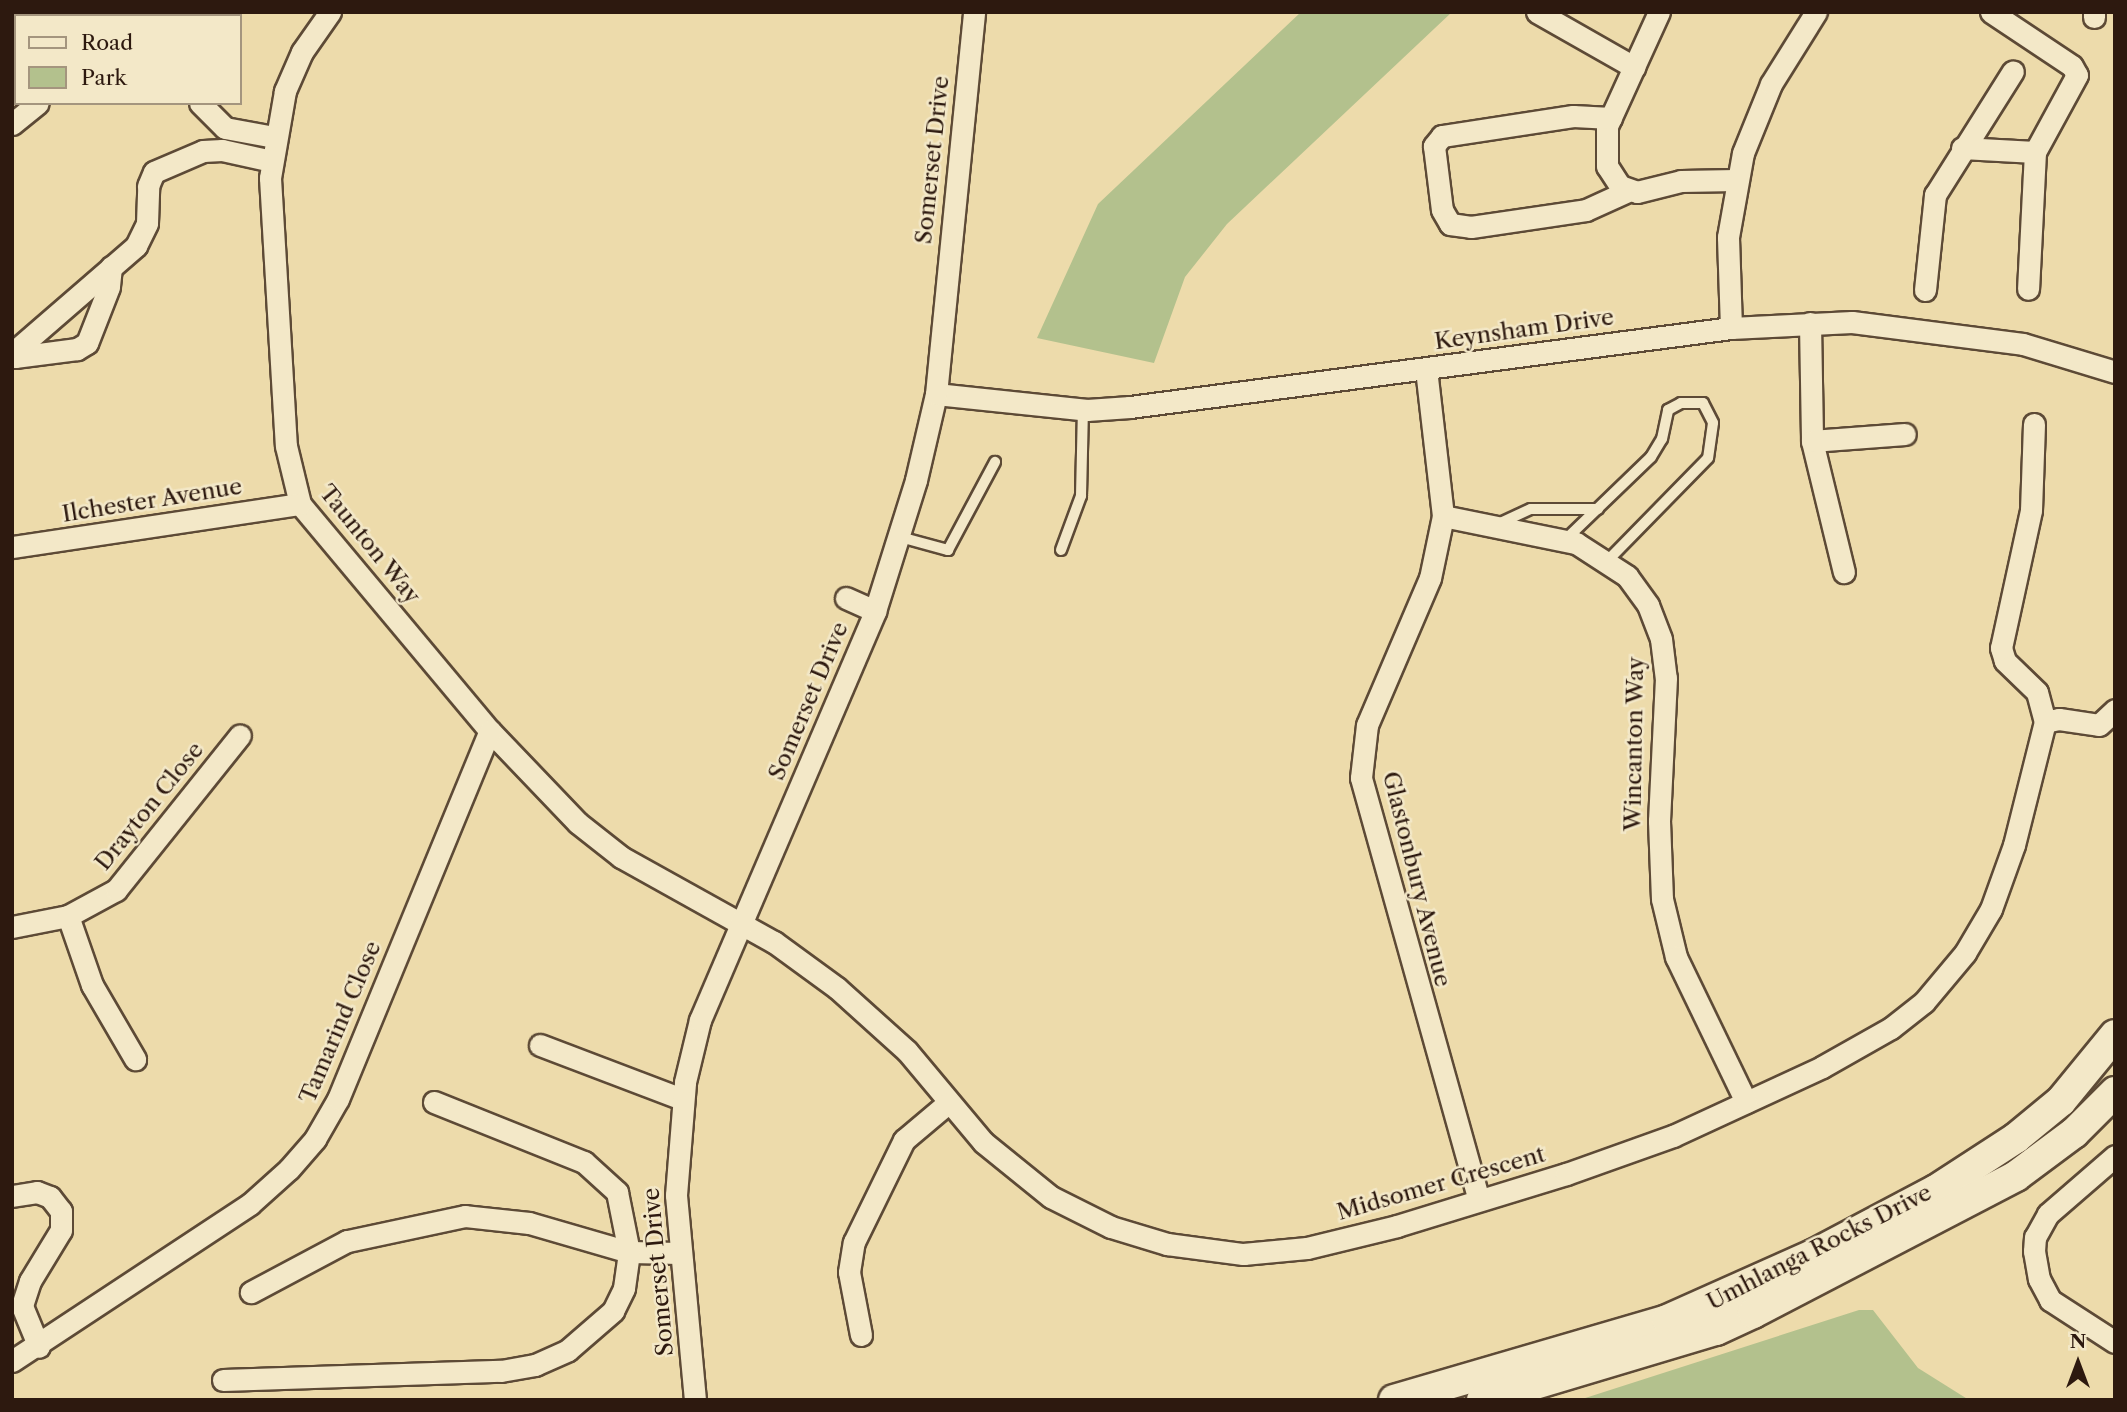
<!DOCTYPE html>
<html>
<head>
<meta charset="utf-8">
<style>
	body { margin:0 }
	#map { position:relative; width:2127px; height:1412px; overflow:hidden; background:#eddbab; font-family:"Libre Caslon Text",serif }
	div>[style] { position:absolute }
	.green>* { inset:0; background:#b3c18d }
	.roads { filter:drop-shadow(2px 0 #5d4a36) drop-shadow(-2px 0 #5d4a36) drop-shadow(0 2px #5d4a36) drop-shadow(0 -2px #5d4a36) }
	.service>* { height:10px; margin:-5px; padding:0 5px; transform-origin:5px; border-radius:5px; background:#f3e8c8 }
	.minor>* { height:21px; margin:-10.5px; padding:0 10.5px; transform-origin:10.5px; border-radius:10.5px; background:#f3e8c8 }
	.secondary>* { height:30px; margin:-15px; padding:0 15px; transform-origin:15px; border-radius:15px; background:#f3e8c8 }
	span { translate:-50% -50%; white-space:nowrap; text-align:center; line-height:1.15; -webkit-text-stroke:5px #f3e8c8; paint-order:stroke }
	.street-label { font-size:23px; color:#2d190f }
	.frame { position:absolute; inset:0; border:14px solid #2d190f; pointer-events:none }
	.legend { position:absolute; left:14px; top:14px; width:228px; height:91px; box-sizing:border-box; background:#f3e8c8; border:2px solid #a4957e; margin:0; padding:9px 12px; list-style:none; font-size:21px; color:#2d190f }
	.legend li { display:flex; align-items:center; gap:14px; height:35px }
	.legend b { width:35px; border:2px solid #a4957e }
	.north { position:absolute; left:2043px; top:1328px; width:70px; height:70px; -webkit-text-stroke:5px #f3e8c8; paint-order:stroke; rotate:0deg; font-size:19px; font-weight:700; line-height:28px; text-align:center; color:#2d190f }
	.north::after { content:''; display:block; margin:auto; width:24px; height:32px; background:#2d190f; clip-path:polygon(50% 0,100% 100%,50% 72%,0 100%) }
</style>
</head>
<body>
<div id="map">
	<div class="green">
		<i style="clip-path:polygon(1301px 12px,1452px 12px,1227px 224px,1185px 277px,1154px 363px,1037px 338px,1098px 204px)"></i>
		<i style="clip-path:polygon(1859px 1310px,1873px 1310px,1918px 1368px,1969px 1400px,1579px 1400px)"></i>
	</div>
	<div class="roads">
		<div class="service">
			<i style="left:1496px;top:525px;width:38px;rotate:-25deg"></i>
			<i style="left:1531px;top:509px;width:67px"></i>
			<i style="left:900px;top:537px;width:50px;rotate:15.2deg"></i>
			<i style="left:948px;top:550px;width:100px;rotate:-61.9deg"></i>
			<i style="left:1566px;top:539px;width:118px;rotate:-44deg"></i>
			<i style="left:1651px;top:457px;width:21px;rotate:-59deg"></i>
			<i style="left:1662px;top:439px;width:30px;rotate:-78deg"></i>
			<i style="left:1668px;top:410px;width:15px;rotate:-28deg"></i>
			<i style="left:1681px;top:403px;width:22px"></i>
			<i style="left:1703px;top:403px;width:22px;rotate:63deg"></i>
			<i style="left:1713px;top:423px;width:35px;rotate:98deg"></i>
			<i style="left:1708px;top:458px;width:143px;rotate:134.4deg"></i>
			<i style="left:1061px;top:550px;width:58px;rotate:-69.7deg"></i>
			<i style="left:1081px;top:496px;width:87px;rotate:-88.7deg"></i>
		</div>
		<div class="minor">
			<i style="left:330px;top:12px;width:49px;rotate:125deg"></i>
			<i style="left:302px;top:52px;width:43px;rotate:113.6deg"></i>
			<i style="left:285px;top:91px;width:88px;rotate:99.8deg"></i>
			<i style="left:270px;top:178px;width:268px;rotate:86.6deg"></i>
			<i style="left:286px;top:446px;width:60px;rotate:76.4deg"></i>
			<i style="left:300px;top:504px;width:296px;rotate:50.1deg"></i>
			<i style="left:490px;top:731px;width:127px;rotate:46.3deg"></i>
			<i style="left:578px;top:823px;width:55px;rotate:38.3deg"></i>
			<i style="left:621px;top:857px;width:175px;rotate:29.1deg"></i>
			<i style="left:774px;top:942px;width:78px;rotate:36.1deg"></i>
			<i style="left:837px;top:988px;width:94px;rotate:42deg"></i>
			<i style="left:907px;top:1051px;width:119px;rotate:50.1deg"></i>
			<i style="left:983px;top:1142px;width:87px;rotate:39deg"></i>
			<i style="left:1051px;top:1197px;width:67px;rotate:26.6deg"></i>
			<i style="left:1111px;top:1227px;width:59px;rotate:16.9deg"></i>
			<i style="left:1167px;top:1244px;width:77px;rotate:7.5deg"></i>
			<i style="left:1243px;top:1254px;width:64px;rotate:-5.4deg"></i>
			<i style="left:1307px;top:1248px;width:93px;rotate:-13.7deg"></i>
			<i style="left:1397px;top:1226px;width:177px;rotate:-17.1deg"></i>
			<i style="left:1566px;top:1174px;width:114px;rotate:-19.6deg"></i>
			<i style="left:1673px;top:1136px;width:164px;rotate:-24.8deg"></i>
			<i style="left:1822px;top:1067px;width:79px;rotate:-29.5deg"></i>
			<i style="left:1891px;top:1028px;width:42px;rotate:-38.2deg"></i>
			<i style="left:1924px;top:1002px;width:64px;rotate:-50.1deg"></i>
			<i style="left:1965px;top:953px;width:51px;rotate:-59.4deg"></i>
			<i style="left:1991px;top:909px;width:68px;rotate:-70.2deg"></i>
			<i style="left:2014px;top:845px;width:127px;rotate:-75.9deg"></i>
			<i style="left:2045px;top:722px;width:31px;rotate:-105deg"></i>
			<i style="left:2037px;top:692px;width:45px;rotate:-135.9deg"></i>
			<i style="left:2005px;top:661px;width:14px;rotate:-107deg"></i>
			<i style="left:2001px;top:648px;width:141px;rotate:-77.7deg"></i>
			<i style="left:2031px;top:510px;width:86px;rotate:-88deg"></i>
			<i style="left:1537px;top:12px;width:112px;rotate:29.6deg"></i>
			<i style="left:1659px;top:12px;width:125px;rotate:114.5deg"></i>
			<i style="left:1607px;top:126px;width:40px;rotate:90deg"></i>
			<i style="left:1607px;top:166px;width:24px;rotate:57deg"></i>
			<i style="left:1620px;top:186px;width:18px;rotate:19deg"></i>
			<i style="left:1637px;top:192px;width:45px;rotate:-14deg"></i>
			<i style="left:1681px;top:181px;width:55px;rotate:-1deg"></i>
			<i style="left:1991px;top:12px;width:97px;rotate:33.7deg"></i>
			<i style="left:2072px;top:66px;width:10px;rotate:61deg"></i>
			<i style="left:2077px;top:75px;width:88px;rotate:118.6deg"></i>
			<i style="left:2035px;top:152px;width:137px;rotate:92.9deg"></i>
			<i style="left:2094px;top:12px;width:5px;rotate:90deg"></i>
			<i style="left:200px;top:103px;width:35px;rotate:45deg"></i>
			<i style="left:225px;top:128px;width:50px;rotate:10.4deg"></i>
			<i style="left:1611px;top:118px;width:38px;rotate:-177deg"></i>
			<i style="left:1573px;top:116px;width:133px;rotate:171.3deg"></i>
			<i style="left:1442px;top:136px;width:13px;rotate:129deg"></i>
			<i style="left:1434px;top:146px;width:64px;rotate:82.9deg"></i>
			<i style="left:1442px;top:210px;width:16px;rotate:60deg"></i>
			<i style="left:1450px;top:224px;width:21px;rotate:8deg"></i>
			<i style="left:1471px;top:227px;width:116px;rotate:-8.4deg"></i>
			<i style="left:1586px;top:210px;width:48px;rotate:-24.4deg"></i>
			<i style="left:12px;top:124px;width:33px;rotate:-39deg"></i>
			<i style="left:1962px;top:148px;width:73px;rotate:3.1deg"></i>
			<i style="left:111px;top:267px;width:20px;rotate:96deg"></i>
			<i style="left:109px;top:287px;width:60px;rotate:111.4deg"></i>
			<i style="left:87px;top:343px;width:12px;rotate:149deg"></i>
			<i style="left:77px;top:349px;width:63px;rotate:172.6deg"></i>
			<i style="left:15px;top:357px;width:7px;rotate:-82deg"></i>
			<i style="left:16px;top:350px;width:159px;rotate:-40.9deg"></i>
			<i style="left:136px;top:246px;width:25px;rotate:-64deg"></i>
			<i style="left:147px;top:223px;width:37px;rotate:-88deg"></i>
			<i style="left:148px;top:186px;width:15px;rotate:-67deg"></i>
			<i style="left:154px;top:172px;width:53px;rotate:-23.2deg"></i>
			<i style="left:203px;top:151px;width:19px;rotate:-3deg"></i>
			<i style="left:222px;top:150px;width:51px;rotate:12.4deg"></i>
			<i style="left:1925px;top:290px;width:96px;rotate:-84deg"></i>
			<i style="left:1935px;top:195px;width:146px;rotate:-57.8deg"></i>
			<i style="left:1810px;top:323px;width:118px;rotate:89deg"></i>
			<i style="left:1812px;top:441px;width:135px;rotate:76.3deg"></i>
			<i style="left:1731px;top:328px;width:91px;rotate:-91.9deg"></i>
			<i style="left:1728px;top:237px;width:85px;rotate:-79.9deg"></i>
			<i style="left:1743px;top:153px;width:74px;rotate:-67.9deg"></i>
			<i style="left:1771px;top:84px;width:85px;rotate:-58deg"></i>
			<i style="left:1426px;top:369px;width:148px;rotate:83.4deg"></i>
			<i style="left:1443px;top:516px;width:63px;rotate:101.8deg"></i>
			<i style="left:1430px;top:578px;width:160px;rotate:113.2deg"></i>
			<i style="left:1367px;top:725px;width:53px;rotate:96.5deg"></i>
			<i style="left:1361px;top:778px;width:438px;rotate:74.4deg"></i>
			<i style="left:936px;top:394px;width:152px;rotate:6deg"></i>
			<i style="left:1087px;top:410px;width:43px;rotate:-4deg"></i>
			<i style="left:1130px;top:407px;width:606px;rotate:-7.49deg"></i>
			<i style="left:1731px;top:328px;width:121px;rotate:-2.8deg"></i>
			<i style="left:1852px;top:322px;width:172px;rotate:7.3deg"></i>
			<i style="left:2023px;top:344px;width:96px;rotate:16.9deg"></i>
			<i style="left:1812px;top:441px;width:93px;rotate:-4.3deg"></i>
			<i style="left:1443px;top:516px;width:136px;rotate:11.5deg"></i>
			<i style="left:1576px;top:543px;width:61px;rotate:32.9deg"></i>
			<i style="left:1627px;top:576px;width:36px;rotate:54deg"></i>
			<i style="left:1648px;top:605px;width:36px;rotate:69deg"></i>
			<i style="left:1661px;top:639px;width:39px;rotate:83deg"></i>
			<i style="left:1666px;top:678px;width:143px;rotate:92.8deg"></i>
			<i style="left:1659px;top:821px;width:78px;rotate:87.8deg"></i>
			<i style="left:1662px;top:899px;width:60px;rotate:76.4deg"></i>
			<i style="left:1676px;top:957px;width:161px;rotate:64.2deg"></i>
			<i style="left:12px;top:547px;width:291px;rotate:-8.5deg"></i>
			<i style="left:846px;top:598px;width:32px;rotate:24deg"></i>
			<i style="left:2045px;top:722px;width:14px;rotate:-12deg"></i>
			<i style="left:2059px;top:719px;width:40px;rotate:8.5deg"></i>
			<i style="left:2099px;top:725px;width:22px;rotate:-43deg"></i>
			<i style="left:68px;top:916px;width:73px;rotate:70.8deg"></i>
			<i style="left:92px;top:985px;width:86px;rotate:59.8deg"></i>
			<i style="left:12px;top:927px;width:57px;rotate:-11.1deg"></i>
			<i style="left:68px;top:916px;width:55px;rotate:-28.4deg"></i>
			<i style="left:116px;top:890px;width:198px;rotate:-51.3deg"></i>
			<i style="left:540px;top:1045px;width:152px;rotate:20.8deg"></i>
			<i style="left:434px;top:1102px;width:162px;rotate:21.8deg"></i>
			<i style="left:584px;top:1162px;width:45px;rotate:42.3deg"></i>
			<i style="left:617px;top:1192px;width:61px;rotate:78.7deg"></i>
			<i style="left:629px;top:1252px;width:51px;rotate:1.1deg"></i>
			<i style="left:2115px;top:1156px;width:89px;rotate:139.1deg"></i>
			<i style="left:2048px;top:1214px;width:26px;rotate:119deg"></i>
			<i style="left:2035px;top:1237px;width:14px;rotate:94deg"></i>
			<i style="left:2034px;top:1251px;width:28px;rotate:80deg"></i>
			<i style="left:2039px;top:1279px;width:24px;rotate:62deg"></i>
			<i style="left:2050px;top:1300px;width:77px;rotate:32.9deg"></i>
			<i style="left:12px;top:1196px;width:25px;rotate:-9deg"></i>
			<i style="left:37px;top:1192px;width:14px;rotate:21deg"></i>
			<i style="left:50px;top:1197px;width:18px;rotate:52deg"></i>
			<i style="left:61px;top:1211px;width:19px;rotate:90deg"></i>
			<i style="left:61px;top:1230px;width:60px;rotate:121.3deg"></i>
			<i style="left:30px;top:1281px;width:26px;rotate:108deg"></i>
			<i style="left:22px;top:1306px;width:44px;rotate:67.5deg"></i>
			<i style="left:861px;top:1335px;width:64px;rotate:-100.8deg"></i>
			<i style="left:849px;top:1272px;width:30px;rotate:-81deg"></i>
			<i style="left:854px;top:1242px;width:114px;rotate:-63.9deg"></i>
			<i style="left:904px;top:1140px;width:57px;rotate:-40.1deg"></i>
			<i style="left:12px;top:1361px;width:285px;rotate:-33.4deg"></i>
			<i style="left:250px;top:1204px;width:52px;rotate:-41.9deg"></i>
			<i style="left:289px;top:1169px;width:40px;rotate:-49deg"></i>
			<i style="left:315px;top:1139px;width:46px;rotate:-60.1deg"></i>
			<i style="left:338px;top:1099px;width:398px;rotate:-67.6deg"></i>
			<i style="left:223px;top:1380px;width:278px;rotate:-1.9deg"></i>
			<i style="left:501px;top:1371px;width:35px;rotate:-10deg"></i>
			<i style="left:535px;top:1365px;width:36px;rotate:-24deg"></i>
			<i style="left:568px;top:1350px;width:60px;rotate:-40.9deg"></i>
			<i style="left:613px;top:1311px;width:25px;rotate:-64deg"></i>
			<i style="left:624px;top:1288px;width:36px;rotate:-82deg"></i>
			<i style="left:629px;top:1252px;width:104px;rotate:-163.8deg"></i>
			<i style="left:529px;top:1223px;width:64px;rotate:-173.8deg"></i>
			<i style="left:465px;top:1216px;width:121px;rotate:168deg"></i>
			<i style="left:347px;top:1241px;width:109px;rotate:152deg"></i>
			<i style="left:695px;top:1400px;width:206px;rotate:-95.3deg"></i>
			<i style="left:676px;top:1195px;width:113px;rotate:-85.4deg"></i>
			<i style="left:685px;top:1082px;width:64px;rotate:-76.4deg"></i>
			<i style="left:700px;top:1020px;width:445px;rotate:-66.8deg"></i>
			<i style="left:875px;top:611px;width:137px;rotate:-72.6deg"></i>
			<i style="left:916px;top:480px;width:88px;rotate:-76.9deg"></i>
			<i style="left:936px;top:394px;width:384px;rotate:-84.3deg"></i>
		</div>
		<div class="secondary">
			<i style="left:1394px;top:1400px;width:284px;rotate:-16.3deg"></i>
			<i style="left:1667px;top:1320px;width:160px;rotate:-24deg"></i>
			<i style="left:1813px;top:1255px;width:139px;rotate:-27.9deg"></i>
			<i style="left:1936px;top:1190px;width:95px;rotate:-33deg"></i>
			<i style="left:2016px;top:1138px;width:58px;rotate:-39.4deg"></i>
			<i style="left:2061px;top:1101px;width:85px;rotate:-50.7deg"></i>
			<i style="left:1482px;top:1400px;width:244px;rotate:-16.7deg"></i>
			<i style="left:1716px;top:1330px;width:41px;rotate:-24.7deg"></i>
			<i style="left:1753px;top:1313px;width:297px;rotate:-27.5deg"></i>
			<i style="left:2016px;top:1176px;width:72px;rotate:-36.6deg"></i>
			<i style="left:2074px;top:1133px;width:58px;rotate:-45deg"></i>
		</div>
	</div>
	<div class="street-label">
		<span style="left:932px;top:160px;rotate:-84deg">Somerset Drive</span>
		<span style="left:1524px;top:329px;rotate:-8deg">Keynsham Drive</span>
		<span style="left:152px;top:500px;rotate:-9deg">Ilchester Avenue</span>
		<span style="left:370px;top:544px;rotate:51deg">Taunton Way</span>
		<span style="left:808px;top:701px;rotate:-67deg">Somerset Drive</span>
		<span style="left:1634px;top:744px;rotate:-89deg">Wincanton Way</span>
		<span style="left:149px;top:806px;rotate:-51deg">Drayton Close</span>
		<span style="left:1417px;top:879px;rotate:76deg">Glastonbury Avenue</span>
		<span style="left:340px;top:1022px;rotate:-67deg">Tamarind Close</span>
		<span style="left:1441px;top:1183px;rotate:-16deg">Midsomer Crescent</span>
		<span style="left:1819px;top:1247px;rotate:-27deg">Umhlanga Rocks Drive</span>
		<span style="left:658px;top:1272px;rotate:-95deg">Somerset Drive</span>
	</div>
	<div class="frame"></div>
	<ul class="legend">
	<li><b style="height:9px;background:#f3e8c8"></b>Road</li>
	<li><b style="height:19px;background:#b3c18d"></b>Park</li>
	</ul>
	<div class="north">N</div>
</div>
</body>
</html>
